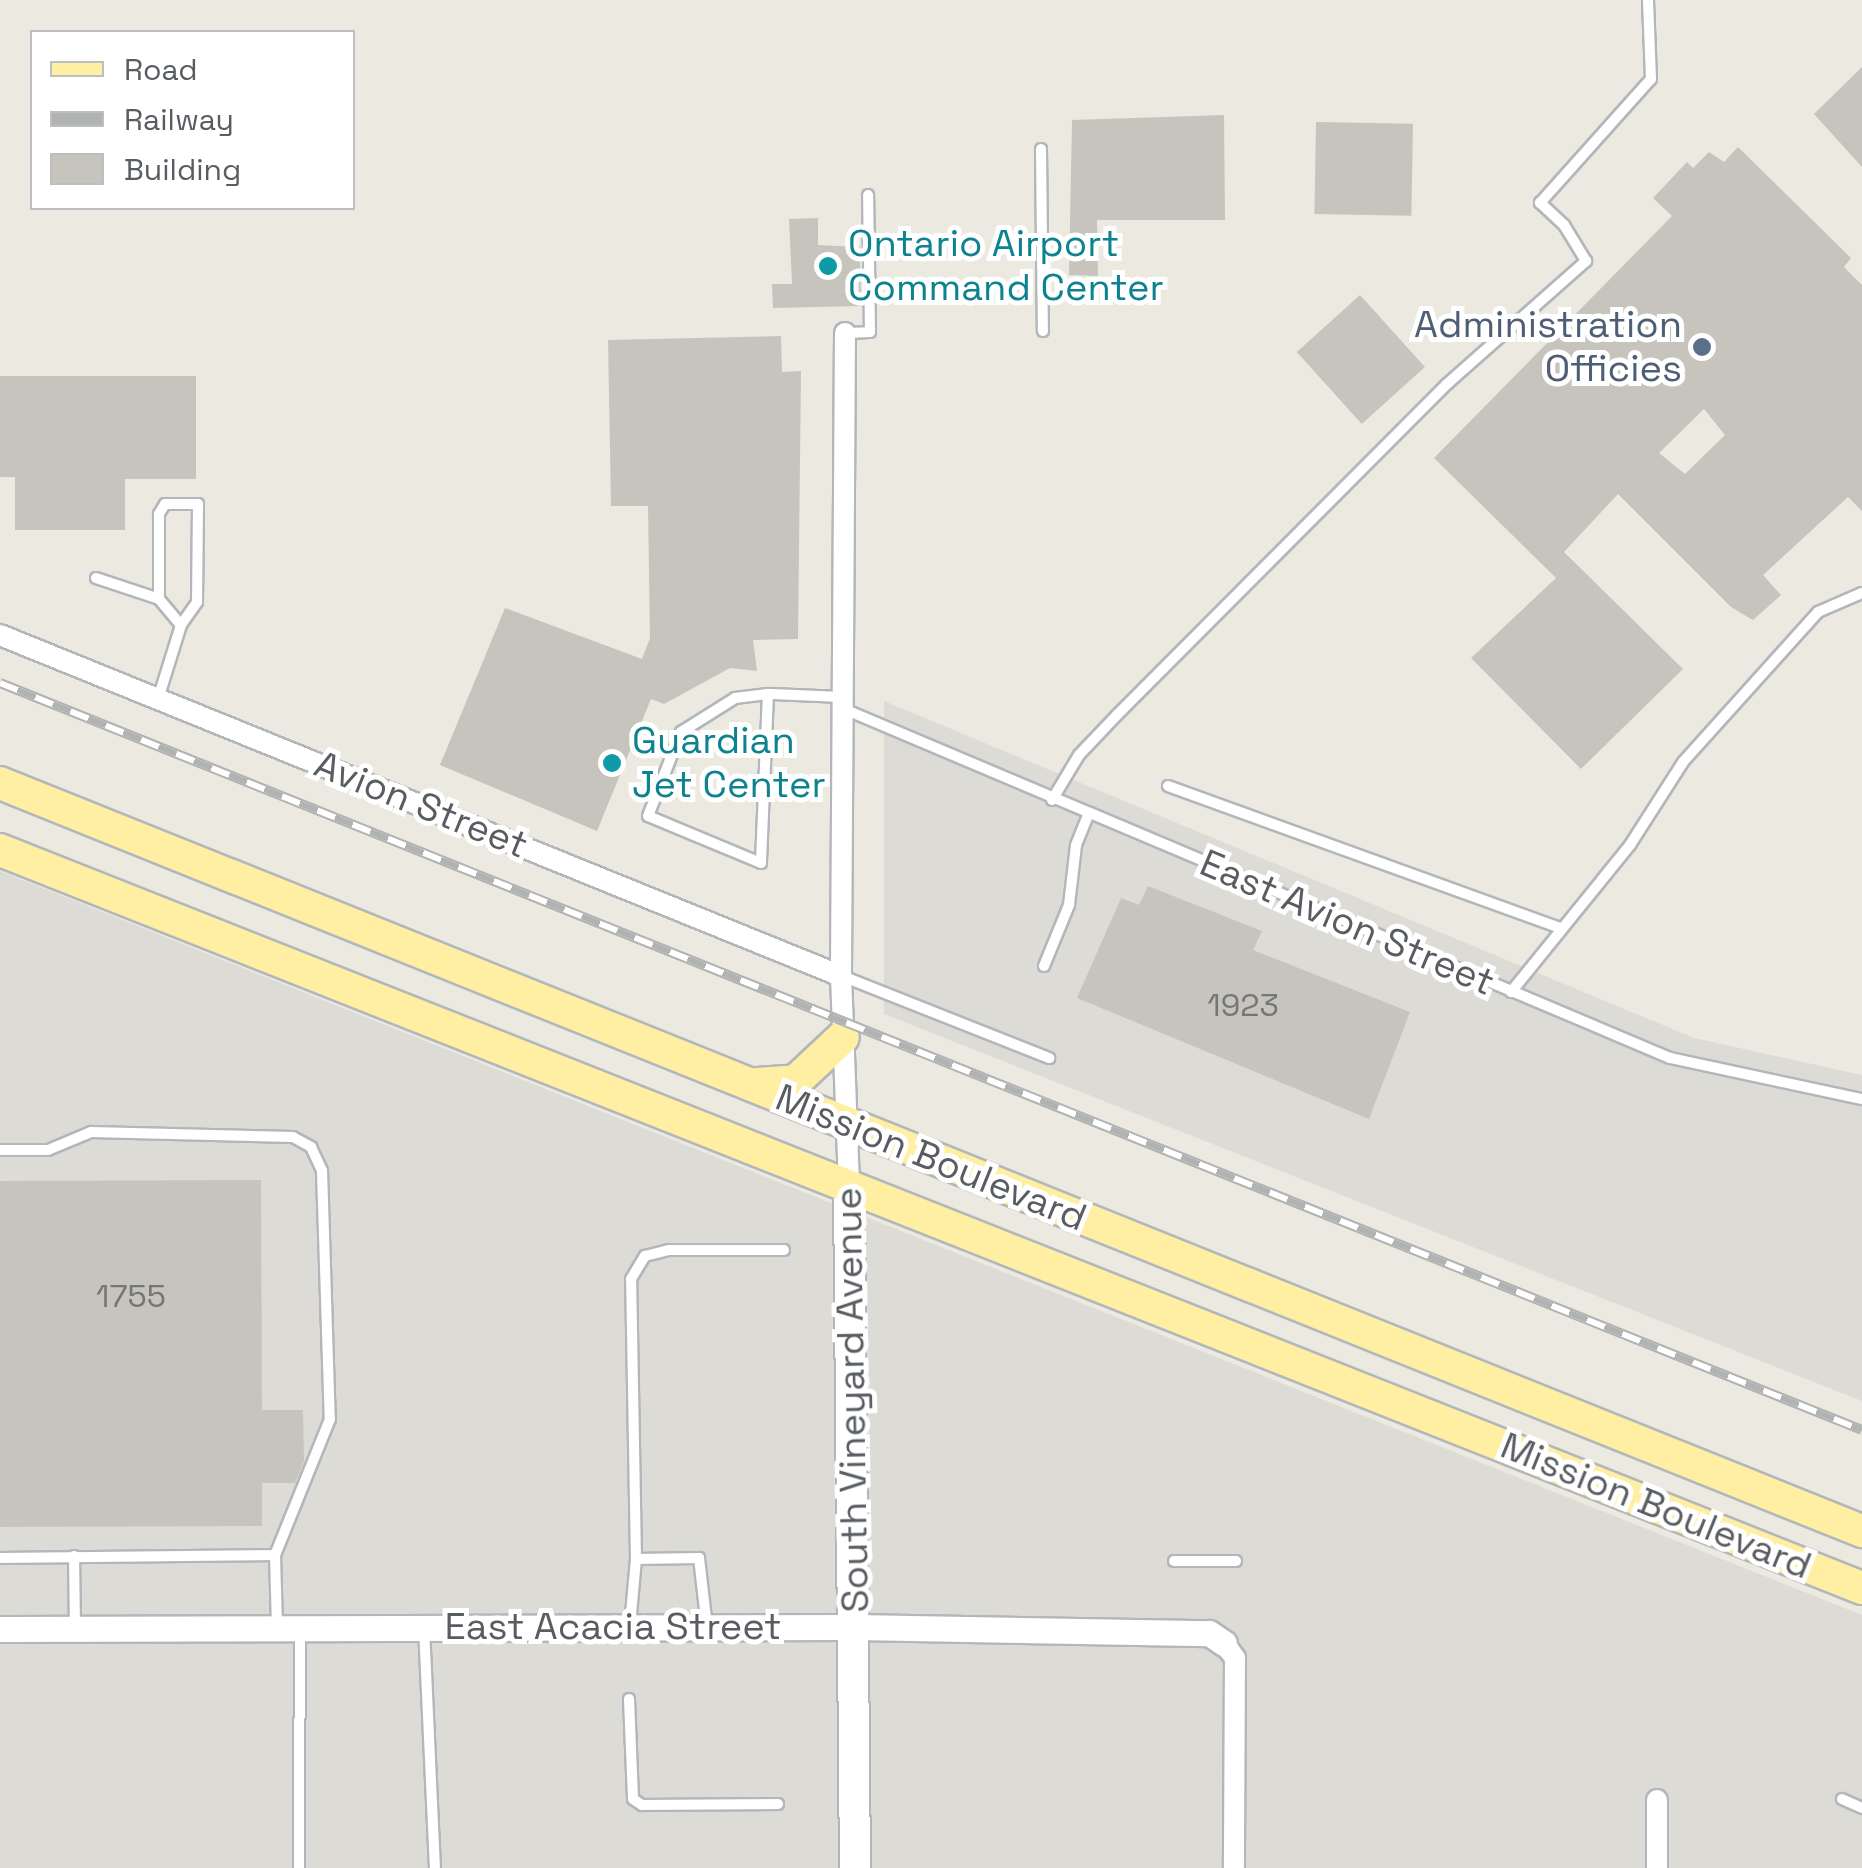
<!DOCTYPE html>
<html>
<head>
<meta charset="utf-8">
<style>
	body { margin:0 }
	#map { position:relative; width:1862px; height:1868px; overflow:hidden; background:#ece9e0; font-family:"Space Grotesk",sans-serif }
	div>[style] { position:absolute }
	.industrial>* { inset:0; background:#dddbd5 }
	.building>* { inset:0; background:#c7c4bd; transform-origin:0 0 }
	.roads { filter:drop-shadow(2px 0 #b3b6bb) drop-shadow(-2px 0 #b3b6bb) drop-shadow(0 2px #b3b6bb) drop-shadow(0 -2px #b3b6bb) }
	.service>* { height:10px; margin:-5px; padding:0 5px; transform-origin:5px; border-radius:5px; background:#fff }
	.minor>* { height:20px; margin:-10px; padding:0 10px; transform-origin:10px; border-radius:10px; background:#fff }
	.tertiary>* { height:25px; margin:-12.5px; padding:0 12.5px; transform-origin:12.5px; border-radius:12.5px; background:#fff }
	.secondary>* { height:30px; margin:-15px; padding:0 15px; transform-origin:15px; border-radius:15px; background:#fff }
	.primary>* { height:32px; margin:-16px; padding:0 16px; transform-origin:16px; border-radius:16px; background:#feefa3 }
	.rail>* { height:10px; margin-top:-5px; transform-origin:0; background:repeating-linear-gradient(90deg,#fff 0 19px,#b1b2b2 0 38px); box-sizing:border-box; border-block:2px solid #b1b2b2 }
	.dots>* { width:28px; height:28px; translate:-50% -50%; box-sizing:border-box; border:5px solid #fff; border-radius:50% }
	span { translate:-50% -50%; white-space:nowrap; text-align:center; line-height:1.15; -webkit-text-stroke:10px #fff; paint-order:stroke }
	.number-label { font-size:32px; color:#747778 }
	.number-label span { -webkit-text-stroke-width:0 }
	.culture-label { font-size:38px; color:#0d838f }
	.left { translate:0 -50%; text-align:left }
	.service-label { font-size:38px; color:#4e5e75 }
	.right { translate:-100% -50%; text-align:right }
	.street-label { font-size:38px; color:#595d61 }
	.legend { position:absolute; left:30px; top:30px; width:325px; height:180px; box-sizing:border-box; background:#fff; border:2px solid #bdbec0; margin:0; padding:12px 18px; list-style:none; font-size:30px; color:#595d61 }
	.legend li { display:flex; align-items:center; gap:20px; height:50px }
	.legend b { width:50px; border:2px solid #bdbec0 }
</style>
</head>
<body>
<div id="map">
	<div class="industrial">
		<i style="clip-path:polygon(884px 701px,1694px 1038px,1862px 1075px,1862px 1401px,884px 1014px)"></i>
		<i style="clip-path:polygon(0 871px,1862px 1615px,1862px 1868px,0 1868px)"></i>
	</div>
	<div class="building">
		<i style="clip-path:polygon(1862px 67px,1862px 167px,1814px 114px)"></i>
		<i style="clip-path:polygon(1224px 115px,1225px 220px,1097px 220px,1098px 276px,1069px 275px,1072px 120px)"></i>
		<i style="left:1316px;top:122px;width:97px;height:92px;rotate:1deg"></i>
		<i style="clip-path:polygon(evenodd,1738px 147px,1851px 258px,1844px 267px,1862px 285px,1862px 511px,1848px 497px,1763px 575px,1781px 595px,1753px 620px,1731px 607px,1618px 494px,1564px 552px,1683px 669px,1581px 769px,1471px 658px,1556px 578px,1434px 458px,1672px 216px,1653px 198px,1687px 162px,1693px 168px,1709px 152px,1724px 162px,1738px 147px,1704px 409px,1725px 435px,1685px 474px,1659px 453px,1704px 409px)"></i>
		<i style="clip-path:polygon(818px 218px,818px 245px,860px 247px,861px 306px,773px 308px,772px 284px,792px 284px,789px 219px)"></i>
		<i style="left:1360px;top:295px;width:97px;height:85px;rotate:48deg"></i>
		<i style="clip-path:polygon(781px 336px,782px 372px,801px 371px,798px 639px,753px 640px,757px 671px,730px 668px,664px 704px,651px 699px,597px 831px,440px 765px,505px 608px,642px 659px,650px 638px,648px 506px,611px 506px,608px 340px)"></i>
		<i style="clip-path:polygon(0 376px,196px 376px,196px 479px,125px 479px,125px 530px,15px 530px,15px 477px,0 477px)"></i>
		<i style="clip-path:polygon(1148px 886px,1262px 931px,1253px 950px,1410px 1012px,1369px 1119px,1077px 998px,1121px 898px,1139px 905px)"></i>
		<i style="clip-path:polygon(261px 1180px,262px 1410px,303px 1410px,304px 1461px,295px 1483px,262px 1483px,262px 1526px,0 1527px,0 1181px)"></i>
	</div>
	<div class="roads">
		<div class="service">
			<i style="left:1041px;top:149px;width:182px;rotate:89.4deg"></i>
			<i style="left:845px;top:333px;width:25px;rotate:-2deg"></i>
			<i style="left:870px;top:332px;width:137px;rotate:-90.8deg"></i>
			<i style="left:96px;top:578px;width:66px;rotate:18.4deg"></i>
			<i style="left:159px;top:599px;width:34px;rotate:50deg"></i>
			<i style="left:768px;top:694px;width:169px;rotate:92.4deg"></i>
			<i style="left:761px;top:863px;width:122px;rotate:-157.4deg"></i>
			<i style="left:648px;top:816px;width:90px;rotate:-68.6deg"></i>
			<i style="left:681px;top:732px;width:64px;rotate:-32.2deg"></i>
			<i style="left:735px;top:698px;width:33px;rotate:-7deg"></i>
			<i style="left:768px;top:694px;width:3px"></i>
			<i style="left:771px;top:694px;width:72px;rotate:2.4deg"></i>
			<i style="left:158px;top:699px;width:77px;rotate:-72.7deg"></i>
			<i style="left:181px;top:625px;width:28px;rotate:-55deg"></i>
			<i style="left:197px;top:602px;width:98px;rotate:-89.4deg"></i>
			<i style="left:198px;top:504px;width:33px;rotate:180deg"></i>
			<i style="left:165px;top:504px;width:12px;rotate:121deg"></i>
			<i style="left:159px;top:514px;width:85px;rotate:90deg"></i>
			<i style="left:844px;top:709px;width:897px;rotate:22.9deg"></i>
			<i style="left:1670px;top:1058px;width:196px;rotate:12.1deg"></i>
			<i style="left:1168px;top:786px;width:419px;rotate:19.9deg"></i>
			<i style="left:1052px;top:800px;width:52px;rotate:-59deg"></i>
			<i style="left:1079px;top:755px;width:55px;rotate:-46.5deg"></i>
			<i style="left:1117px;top:715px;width:467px;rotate:-45.1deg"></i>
			<i style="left:1447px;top:384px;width:186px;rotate:-41.5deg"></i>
			<i style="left:1586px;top:261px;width:42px;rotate:-121.4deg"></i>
			<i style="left:1564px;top:225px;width:33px;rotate:-137deg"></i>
			<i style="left:1540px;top:203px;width:166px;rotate:-48.2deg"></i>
			<i style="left:1651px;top:79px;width:79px;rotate:-92.2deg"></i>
			<i style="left:1044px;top:966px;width:66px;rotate:-67.7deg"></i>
			<i style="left:1069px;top:905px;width:60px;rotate:-83.3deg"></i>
			<i style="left:1076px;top:845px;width:32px;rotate:-68deg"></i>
			<i style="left:842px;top:976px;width:223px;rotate:21.6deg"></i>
			<i style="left:1511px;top:992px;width:189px;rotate:-51deg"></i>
			<i style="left:1630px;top:845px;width:98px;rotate:-57.4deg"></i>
			<i style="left:1683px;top:762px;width:202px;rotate:-48deg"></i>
			<i style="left:1818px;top:612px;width:48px;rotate:-23.4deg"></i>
			<i style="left:0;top:1150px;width:48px"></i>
			<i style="left:48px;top:1150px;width:47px;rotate:-22.7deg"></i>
			<i style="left:91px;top:1132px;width:202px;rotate:1.4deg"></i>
			<i style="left:293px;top:1137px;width:21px;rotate:29deg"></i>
			<i style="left:311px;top:1147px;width:26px;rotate:65deg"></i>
			<i style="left:322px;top:1171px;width:248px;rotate:88.2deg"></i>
			<i style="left:330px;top:1419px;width:147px;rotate:112deg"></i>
			<i style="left:275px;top:1555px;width:71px;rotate:88.4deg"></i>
			<i style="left:74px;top:1556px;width:71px;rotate:89.2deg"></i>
			<i style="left:0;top:1558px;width:275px;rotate:-0.6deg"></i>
			<i style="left:636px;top:1559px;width:280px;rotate:-91deg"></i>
			<i style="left:631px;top:1279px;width:27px;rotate:-59deg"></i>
			<i style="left:645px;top:1256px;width:25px;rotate:-14deg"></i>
			<i style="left:669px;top:1250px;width:115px"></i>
			<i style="left:1174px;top:1561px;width:62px"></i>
			<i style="left:630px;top:1625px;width:66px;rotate:-84.8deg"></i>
			<i style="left:636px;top:1559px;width:63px;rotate:-0.9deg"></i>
			<i style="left:699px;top:1558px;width:69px;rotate:83.4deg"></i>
			<i style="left:424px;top:1627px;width:241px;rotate:87.4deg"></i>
			<i style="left:629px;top:1699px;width:100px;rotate:87.7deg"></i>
			<i style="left:633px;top:1799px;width:11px;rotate:34deg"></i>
			<i style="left:642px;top:1805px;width:136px;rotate:-0.4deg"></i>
			<i style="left:1842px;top:1799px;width:22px;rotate:24deg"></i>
			<i style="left:299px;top:1868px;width:241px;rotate:-89.8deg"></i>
		</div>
		<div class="minor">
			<i style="left:845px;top:333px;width:643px;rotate:90.36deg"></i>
			<i style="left:841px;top:976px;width:209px;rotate:87.8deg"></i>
			<i style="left:0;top:635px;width:908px;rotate:22.07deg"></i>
			<i style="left:1224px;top:1643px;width:19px;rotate:54deg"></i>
			<i style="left:1235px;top:1658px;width:210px;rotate:90.3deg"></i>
			<i style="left:1657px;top:1868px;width:68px;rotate:-90deg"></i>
		</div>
		<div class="tertiary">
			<i style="left:0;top:1629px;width:855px;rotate:-0.13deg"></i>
			<i style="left:855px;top:1627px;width:354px;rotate:1deg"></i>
			<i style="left:1209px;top:1633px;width:18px;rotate:34deg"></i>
		</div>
		<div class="secondary">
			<i style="left:849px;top:1185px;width:683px;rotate:89.5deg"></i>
		</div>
		<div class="primary">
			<i style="left:0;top:783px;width:2007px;rotate:21.89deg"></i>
			<i style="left:0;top:850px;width:2003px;rotate:21.62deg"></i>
			<i style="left:757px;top:1084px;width:39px;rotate:-4deg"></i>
			<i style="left:796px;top:1081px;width:64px;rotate:-43.1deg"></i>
		</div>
	</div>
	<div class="rail">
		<i style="left:0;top:683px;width:2006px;rotate:21.86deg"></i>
	</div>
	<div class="dots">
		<i style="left:828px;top:266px;background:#0f9aa8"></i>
		<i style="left:1702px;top:347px;background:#5c6f8a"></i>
		<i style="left:612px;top:763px;background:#0f9aa8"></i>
	</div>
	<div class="number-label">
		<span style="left:1243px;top:1005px">1923</span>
		<span style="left:131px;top:1296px">1755</span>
	</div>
	<div class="culture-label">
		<span class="left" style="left:848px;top:266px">Ontario Airport<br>Command Center</span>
		<span class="left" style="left:632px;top:763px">Guardian<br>Jet Center</span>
	</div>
	<div class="service-label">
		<span class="right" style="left:1682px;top:347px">Administration<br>Officies</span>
	</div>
	<div class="street-label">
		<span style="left:421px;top:805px;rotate:22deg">Avion Street</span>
		<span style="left:1347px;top:923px;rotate:23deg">East Avion Street</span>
		<span style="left:931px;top:1158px;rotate:22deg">Mission Boulevard</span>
		<span style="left:852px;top:1400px;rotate:-91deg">South Vineyard Avenue</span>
		<span style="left:1656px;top:1506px;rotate:22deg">Mission Boulevard</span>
		<span style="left:613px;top:1627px">East Acacia Street</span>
	</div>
	<ul class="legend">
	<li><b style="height:12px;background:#feefa3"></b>Road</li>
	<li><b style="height:12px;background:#b1b2b2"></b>Railway</li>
	<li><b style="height:28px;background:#c7c4bd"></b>Building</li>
	</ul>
</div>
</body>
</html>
